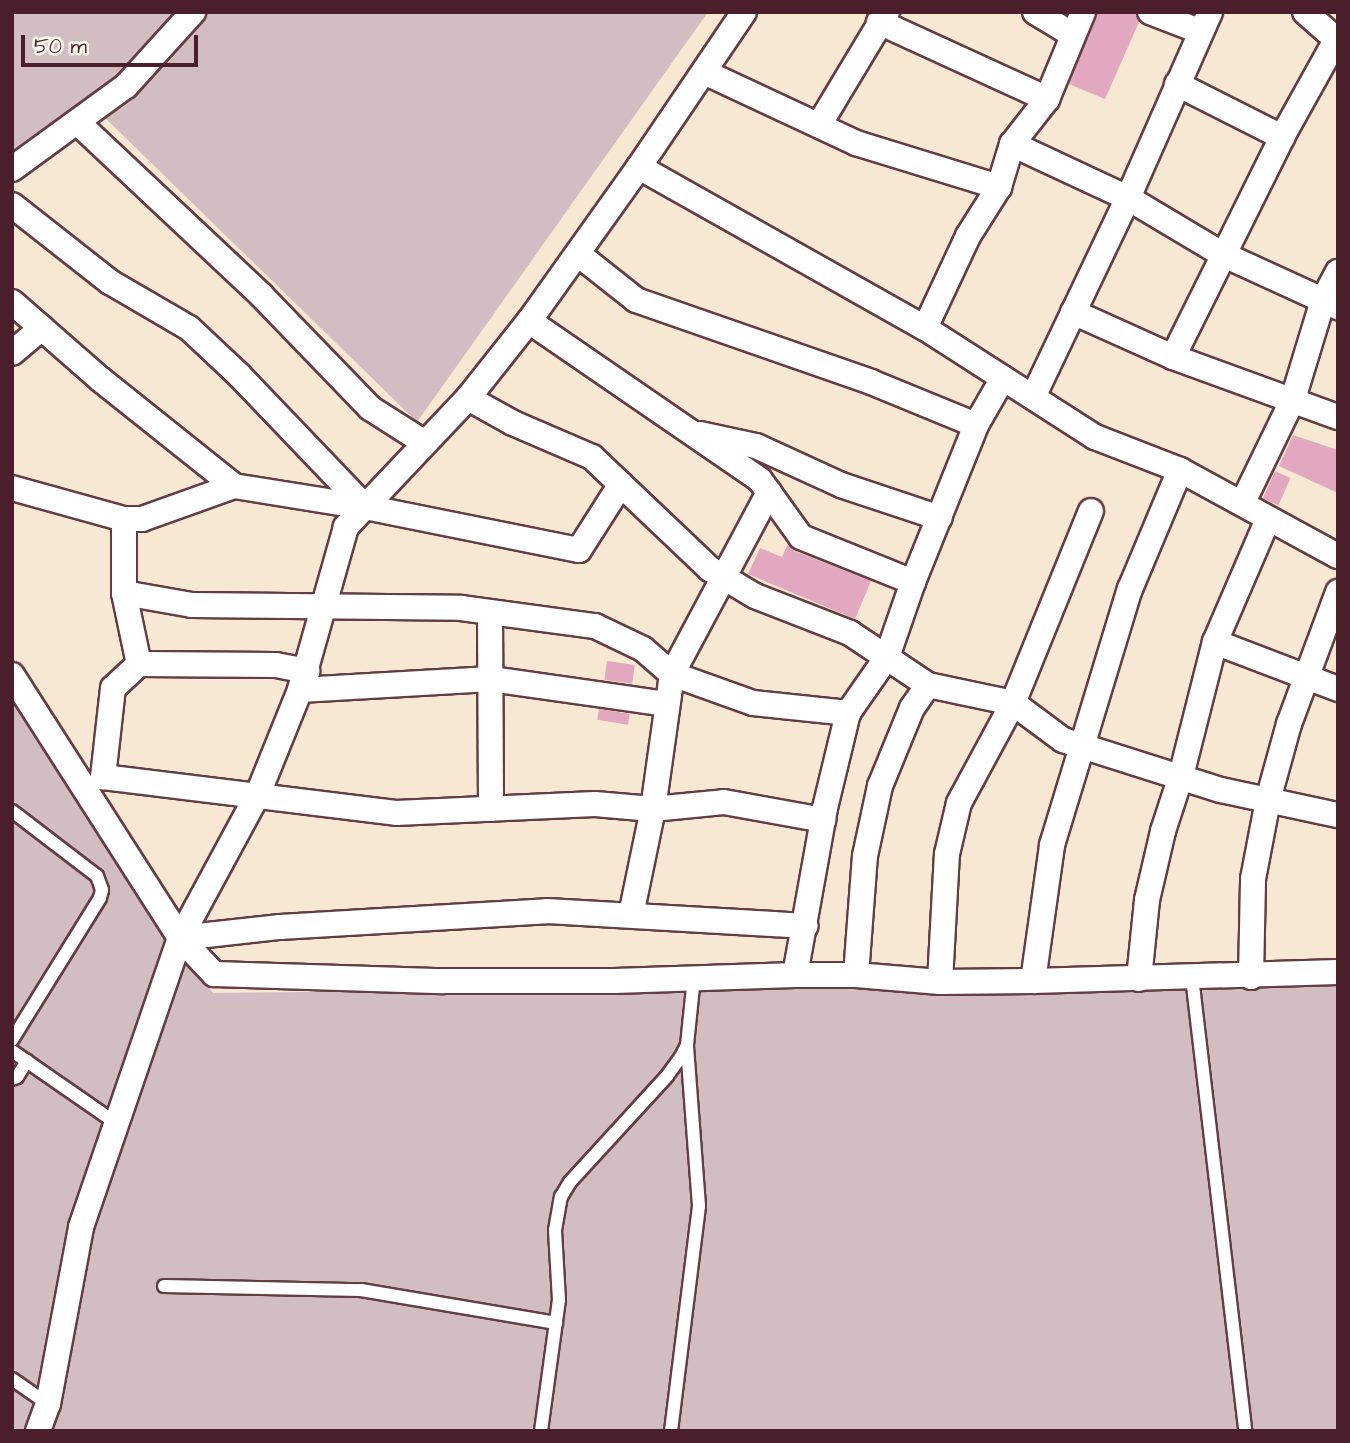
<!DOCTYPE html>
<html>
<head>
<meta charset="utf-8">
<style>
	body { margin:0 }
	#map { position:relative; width:1350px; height:1443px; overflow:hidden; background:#f6e8d2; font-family:"Architects Daughter",sans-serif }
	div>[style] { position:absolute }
	.industrial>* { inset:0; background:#d2bec2 }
	.building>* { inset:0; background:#e2a8c0; transform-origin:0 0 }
	.roads { filter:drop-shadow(2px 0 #643d44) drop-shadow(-2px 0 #643d44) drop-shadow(0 2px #643d44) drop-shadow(0 -2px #643d44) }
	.lane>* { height:12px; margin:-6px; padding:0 6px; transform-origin:6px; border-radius:6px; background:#fff }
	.street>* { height:24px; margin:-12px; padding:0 12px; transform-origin:12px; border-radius:12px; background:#fff }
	span { translate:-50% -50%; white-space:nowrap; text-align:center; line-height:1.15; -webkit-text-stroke:7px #fbf7ec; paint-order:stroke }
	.frame { position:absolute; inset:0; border:14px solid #4a1f2b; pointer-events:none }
	.scale { position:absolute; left:21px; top:35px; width:177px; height:32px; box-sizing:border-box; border:4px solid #4a1f2b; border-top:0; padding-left:9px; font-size:21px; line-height:24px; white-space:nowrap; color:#4a1f2b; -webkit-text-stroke:5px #fbf7ec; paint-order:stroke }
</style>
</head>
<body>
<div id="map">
	<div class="industrial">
		<i style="clip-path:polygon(12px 12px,708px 12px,417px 422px,100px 113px,12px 176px)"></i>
		<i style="clip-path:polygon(12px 694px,213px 993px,1338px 981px,1338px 1431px,12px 1431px)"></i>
	</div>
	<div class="building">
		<i style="clip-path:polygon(1098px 12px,1135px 12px,1139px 22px,1105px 99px,1069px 84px)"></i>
		<i style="clip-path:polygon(1293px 435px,1338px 450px,1338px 493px,1279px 466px)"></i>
		<i style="left:1275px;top:471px;width:17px;height:30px;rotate:24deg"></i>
		<i style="clip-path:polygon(788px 544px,795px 551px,871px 581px,855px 619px,748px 574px,760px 548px,782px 557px)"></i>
		<i style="left:607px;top:661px;width:28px;height:19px;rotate:8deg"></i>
		<i style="left:599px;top:709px;width:31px;height:11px;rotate:9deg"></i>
	</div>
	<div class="roads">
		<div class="lane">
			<i style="left:12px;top:811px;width:107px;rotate:37.4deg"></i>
			<i style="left:97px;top:876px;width:15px;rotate:70deg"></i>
			<i style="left:102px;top:890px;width:8px;rotate:104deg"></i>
			<i style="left:100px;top:898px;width:167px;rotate:121.8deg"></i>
			<i style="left:1192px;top:977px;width:457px;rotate:83.3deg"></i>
			<i style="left:12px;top:1051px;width:126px;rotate:34.7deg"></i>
			<i style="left:12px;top:1079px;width:5px;rotate:-22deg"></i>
			<i style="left:17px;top:1077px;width:19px;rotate:-58deg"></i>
			<i style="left:164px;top:1286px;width:197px;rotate:1.2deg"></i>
			<i style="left:361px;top:1290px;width:198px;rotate:9.6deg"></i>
			<i style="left:12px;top:1379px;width:44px;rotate:34.8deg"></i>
			<i style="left:541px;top:1431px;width:132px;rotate:-82.2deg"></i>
			<i style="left:559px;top:1300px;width:70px;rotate:-93.3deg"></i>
			<i style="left:555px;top:1230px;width:34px;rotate:-80deg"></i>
			<i style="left:561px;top:1197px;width:17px;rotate:-59deg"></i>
			<i style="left:570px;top:1182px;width:144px;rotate:-47.5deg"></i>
			<i style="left:667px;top:1076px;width:26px;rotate:-54deg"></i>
			<i style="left:682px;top:1055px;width:11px;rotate:-63deg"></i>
			<i style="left:687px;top:1045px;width:68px;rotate:-84.1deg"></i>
			<i style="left:671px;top:1431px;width:227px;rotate:-82.9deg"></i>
			<i style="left:699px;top:1206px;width:161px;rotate:-94.3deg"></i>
		</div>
		<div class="street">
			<i style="left:744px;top:12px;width:187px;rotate:124.1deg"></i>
			<i style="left:639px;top:167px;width:189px;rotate:125.5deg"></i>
			<i style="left:529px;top:321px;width:98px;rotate:128.4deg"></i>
			<i style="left:468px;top:398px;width:178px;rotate:133.4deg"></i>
			<i style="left:346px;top:527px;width:169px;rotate:105.8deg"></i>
			<i style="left:300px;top:690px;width:112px;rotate:112deg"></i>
			<i style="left:258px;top:794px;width:164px;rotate:118.4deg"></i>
			<i style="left:180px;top:938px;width:101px;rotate:-6.3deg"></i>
			<i style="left:280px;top:927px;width:267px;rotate:-3.4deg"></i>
			<i style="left:547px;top:911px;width:259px;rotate:3.3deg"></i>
			<i style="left:1035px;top:12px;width:44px;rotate:31.2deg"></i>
			<i style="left:1150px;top:12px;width:53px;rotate:21.2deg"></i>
			<i style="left:1305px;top:12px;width:44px;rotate:41.3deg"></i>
			<i style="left:879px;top:22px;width:185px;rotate:24.6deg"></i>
			<i style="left:704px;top:72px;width:168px;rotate:25deg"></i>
			<i style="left:856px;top:143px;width:150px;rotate:17.1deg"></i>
			<i style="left:999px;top:187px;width:45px;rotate:-73.2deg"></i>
			<i style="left:1012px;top:144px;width:57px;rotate:-52.1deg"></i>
			<i style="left:1047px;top:99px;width:94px;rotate:-67.5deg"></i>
			<i style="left:1177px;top:84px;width:118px;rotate:26.8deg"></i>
			<i style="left:77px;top:122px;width:253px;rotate:43.2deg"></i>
			<i style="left:261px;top:295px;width:157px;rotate:46deg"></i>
			<i style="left:370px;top:408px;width:65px;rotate:32.5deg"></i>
			<i style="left:819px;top:125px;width:132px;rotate:-59deg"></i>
			<i style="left:1012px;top:144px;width:128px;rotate:25deg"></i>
			<i style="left:1128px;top:198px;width:109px;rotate:30.8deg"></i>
			<i style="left:1222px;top:254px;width:128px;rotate:24.6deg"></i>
			<i style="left:639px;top:167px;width:328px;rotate:29.4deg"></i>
			<i style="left:925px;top:328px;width:202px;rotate:32.7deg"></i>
			<i style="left:1095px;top:437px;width:91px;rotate:21.2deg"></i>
			<i style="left:1180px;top:470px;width:180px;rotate:28.6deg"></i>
			<i style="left:12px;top:169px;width:141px;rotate:-36.1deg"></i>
			<i style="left:126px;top:86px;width:100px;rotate:-47.8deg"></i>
			<i style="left:12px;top:205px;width:125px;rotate:38.2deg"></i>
			<i style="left:110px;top:282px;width:91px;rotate:30.2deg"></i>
			<i style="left:189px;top:328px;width:69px;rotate:43.2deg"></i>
			<i style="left:239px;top:375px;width:182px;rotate:46.3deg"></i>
			<i style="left:578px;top:254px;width:74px;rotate:38.4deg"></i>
			<i style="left:636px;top:300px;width:249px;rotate:19.2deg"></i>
			<i style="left:871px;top:382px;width:113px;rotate:22.3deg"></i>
			<i style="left:12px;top:302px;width:117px;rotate:41.2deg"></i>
			<i style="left:100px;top:379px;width:171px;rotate:38.6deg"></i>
			<i style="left:234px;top:486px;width:133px;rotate:9.1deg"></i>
			<i style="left:365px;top:507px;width:218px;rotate:11.4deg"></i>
			<i style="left:579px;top:550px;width:78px;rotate:-57.5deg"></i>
			<i style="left:1073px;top:312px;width:110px;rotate:24.2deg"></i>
			<i style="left:1173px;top:357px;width:176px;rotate:20deg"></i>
			<i style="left:529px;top:321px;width:280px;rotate:34.5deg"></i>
			<i style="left:760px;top:480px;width:70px;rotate:54.3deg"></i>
			<i style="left:801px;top:537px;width:121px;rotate:21.9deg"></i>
			<i style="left:925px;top:328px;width:102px;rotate:-64.9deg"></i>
			<i style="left:968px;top:236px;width:58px;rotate:-57.7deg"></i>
			<i style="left:12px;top:353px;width:39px;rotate:-40deg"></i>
			<i style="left:1173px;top:357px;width:246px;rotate:-63.6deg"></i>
			<i style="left:1282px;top:137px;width:111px;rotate:-60.9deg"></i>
			<i style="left:1033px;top:397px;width:221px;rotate:-64.5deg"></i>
			<i style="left:1128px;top:198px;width:203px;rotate:-66.2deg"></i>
			<i style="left:468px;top:398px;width:51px;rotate:29.1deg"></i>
			<i style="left:513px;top:423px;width:86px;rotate:23.3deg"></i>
			<i style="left:592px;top:457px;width:163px;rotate:43.5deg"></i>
			<i style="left:710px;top:569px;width:52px;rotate:31deg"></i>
			<i style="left:755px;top:596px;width:102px;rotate:21.3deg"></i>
			<i style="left:850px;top:633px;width:94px;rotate:33.7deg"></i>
			<i style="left:928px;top:685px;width:87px;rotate:12deg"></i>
			<i style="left:1013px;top:703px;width:62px;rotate:36.5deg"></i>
			<i style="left:1063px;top:740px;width:166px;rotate:17.6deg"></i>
			<i style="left:1221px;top:790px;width:120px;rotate:12.1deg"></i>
			<i style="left:700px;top:434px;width:57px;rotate:12.1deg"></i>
			<i style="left:756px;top:446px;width:94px;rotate:24.6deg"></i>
			<i style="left:841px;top:485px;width:104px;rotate:18.4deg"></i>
			<i style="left:12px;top:488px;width:116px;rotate:15.5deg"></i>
			<i style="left:124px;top:519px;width:18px"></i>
			<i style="left:142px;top:519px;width:98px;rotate:-19.7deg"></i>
			<i style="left:1243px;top:502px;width:114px;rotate:-64.1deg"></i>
			<i style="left:1293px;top:399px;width:103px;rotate:-73.1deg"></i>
			<i style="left:1323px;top:300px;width:32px;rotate:-62deg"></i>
			<i style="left:124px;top:519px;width:74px;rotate:90deg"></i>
			<i style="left:124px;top:593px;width:73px;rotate:78.1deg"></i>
			<i style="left:139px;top:664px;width:35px;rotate:137deg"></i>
			<i style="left:113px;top:688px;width:90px;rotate:96.4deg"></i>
			<i style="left:103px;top:777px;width:295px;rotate:7deg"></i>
			<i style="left:396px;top:813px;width:199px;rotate:-2.6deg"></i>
			<i style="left:595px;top:804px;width:58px;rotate:4.9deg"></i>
			<i style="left:653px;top:809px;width:71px;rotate:-5.6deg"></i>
			<i style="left:724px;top:802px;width:101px;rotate:10.3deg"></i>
			<i style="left:124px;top:593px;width:69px;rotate:10deg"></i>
			<i style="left:192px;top:605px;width:269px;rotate:0.6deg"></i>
			<i style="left:461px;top:608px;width:135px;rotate:7.7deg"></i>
			<i style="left:595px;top:626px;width:53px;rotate:25.6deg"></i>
			<i style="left:643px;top:649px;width:38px;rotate:41deg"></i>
			<i style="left:672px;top:674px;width:86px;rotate:19.7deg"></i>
			<i style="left:753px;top:703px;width:96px;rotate:6deg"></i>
			<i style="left:490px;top:612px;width:197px;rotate:89.7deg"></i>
			<i style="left:1215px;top:642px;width:132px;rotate:20.9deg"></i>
			<i style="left:139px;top:664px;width:137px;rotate:0.4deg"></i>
			<i style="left:276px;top:665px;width:32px;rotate:11deg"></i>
			<i style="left:12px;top:675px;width:312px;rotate:57.4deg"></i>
			<i style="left:300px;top:690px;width:191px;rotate:-3.3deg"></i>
			<i style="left:491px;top:679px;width:178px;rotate:8.1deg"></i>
			<i style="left:631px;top:915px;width:108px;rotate:-78.3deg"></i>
			<i style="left:653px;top:809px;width:136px;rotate:-82deg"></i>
			<i style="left:672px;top:674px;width:206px;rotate:-61.9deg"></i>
			<i style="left:795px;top:975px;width:170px;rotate:-79.8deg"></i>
			<i style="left:825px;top:808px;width:98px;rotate:-76.4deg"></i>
			<i style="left:848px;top:713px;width:68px;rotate:-55.1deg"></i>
			<i style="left:887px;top:657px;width:79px;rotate:-70.9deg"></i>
			<i style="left:913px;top:582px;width:169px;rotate:-68.1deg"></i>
			<i style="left:976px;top:425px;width:54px;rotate:-60.1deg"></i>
			<i style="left:856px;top:975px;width:119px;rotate:-85.7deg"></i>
			<i style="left:865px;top:856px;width:72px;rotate:-77.9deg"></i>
			<i style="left:880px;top:786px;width:84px;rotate:-67.7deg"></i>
			<i style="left:912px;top:708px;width:28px;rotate:-55deg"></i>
			<i style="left:1251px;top:977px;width:98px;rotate:-88.8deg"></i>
			<i style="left:1253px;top:879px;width:80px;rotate:-79.2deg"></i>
			<i style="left:1268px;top:800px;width:79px;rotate:-74.6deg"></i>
			<i style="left:1289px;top:724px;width:141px;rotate:-69.6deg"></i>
			<i style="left:1139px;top:979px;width:79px;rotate:-84.2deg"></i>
			<i style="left:1147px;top:900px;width:71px;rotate:-76.9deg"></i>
			<i style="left:1163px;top:831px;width:58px;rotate:-71.9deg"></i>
			<i style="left:1181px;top:776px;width:138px;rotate:-75.8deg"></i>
			<i style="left:1215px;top:642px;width:134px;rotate:-66.7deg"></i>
			<i style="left:1033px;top:981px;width:137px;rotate:-82deg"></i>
			<i style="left:1052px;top:845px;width:268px;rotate:-73.1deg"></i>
			<i style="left:1130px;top:589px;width:129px;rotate:-67.2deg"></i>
			<i style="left:940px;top:982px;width:128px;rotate:-86.9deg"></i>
			<i style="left:947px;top:854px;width:52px;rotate:-76.8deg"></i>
			<i style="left:959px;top:803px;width:114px;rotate:-61.6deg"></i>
			<i style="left:1013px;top:703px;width:207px;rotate:-67.9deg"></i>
			<i style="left:38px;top:1431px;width:29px;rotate:-70deg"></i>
			<i style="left:48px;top:1404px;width:180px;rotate:-79.4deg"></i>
			<i style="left:81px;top:1227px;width:305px;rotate:-71.1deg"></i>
			<i style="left:180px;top:938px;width:50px;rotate:46.6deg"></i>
			<i style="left:214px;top:974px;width:229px;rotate:1.8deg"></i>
			<i style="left:443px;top:981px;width:171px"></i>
			<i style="left:614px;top:981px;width:181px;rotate:-1.9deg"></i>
			<i style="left:795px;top:975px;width:61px"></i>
			<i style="left:856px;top:975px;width:84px;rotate:4.8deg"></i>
			<i style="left:940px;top:982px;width:93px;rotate:-0.6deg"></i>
			<i style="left:1033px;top:981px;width:305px;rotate:-1.7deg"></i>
		</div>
	</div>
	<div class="frame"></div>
	<div class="scale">50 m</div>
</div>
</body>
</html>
